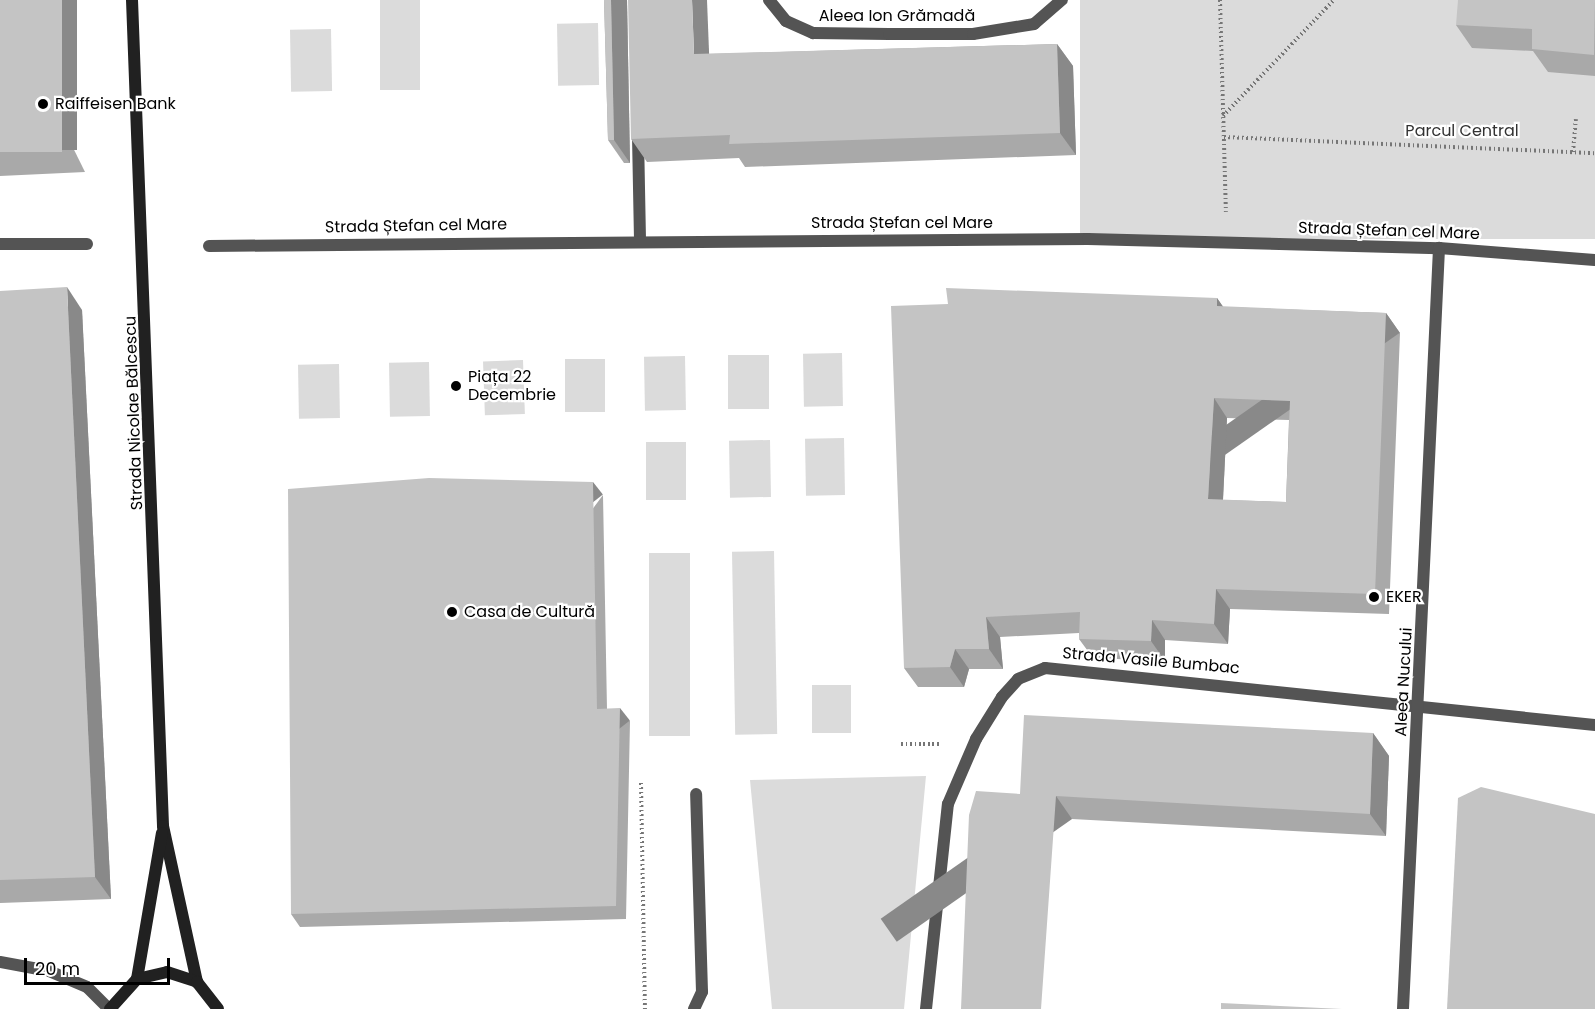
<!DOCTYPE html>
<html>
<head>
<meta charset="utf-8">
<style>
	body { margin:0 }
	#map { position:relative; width:1595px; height:1009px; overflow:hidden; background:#fff; font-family:Poppins,sans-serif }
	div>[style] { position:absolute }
	.green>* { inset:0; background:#dbdbdb; transform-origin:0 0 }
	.path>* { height:4px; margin-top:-2px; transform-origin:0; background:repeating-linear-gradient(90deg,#767676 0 1.5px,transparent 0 4.5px) }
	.lane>* { height:12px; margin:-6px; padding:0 6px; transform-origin:6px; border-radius:6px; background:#545454 }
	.street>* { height:12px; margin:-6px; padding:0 6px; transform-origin:6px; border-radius:6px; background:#545454 }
	.secondary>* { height:12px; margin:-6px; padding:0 6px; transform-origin:6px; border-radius:6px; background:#212121 }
	.wall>* { inset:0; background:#a9a9a9 }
	.shaded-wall>* { inset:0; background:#898989; transform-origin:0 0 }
	.building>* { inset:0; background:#c4c4c4; transform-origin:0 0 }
	.dots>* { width:16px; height:16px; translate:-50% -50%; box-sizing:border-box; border:3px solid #fff; border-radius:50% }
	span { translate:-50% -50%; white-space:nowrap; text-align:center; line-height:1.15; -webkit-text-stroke:4.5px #fff; paint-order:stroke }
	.street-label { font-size:16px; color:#000 }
	.poi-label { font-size:16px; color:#000 }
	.left { translate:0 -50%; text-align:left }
	.park-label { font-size:16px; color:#323232 }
	.scale { position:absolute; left:24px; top:958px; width:146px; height:27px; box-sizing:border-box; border:3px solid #000; border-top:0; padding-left:8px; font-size:18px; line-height:21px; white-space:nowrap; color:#000; -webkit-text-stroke:4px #fff; paint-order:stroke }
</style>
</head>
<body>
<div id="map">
	<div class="green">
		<i style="left:380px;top:0;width:40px;height:90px"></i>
		<i style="left:1080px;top:0;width:515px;height:239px"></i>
		<i style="left:598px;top:23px;width:62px;height:41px;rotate:89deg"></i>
		<i style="left:331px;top:29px;width:62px;height:41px;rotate:89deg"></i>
		<i style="left:842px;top:353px;width:53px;height:39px;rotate:89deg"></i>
		<i style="left:728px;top:355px;width:41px;height:54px"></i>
		<i style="left:685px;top:356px;width:54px;height:41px;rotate:89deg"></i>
		<i style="left:565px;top:359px;width:40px;height:53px"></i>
		<i style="left:523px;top:360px;width:54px;height:40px;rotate:88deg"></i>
		<i style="left:429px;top:362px;width:54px;height:40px;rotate:89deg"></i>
		<i style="left:339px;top:364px;width:54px;height:41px;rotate:89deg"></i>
		<i style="left:844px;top:438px;width:57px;height:39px;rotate:89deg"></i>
		<i style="left:770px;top:440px;width:57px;height:41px;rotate:89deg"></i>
		<i style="left:646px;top:442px;width:40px;height:58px"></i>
		<i style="left:774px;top:551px;width:183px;height:42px;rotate:89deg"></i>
		<i style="left:649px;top:553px;width:41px;height:183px"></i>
		<i style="left:812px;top:685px;width:39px;height:48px"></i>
		<i style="clip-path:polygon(926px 776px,904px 1009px,772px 1009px,750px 780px)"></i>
	</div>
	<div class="path">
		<i style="left:1220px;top:0;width:212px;rotate:88.4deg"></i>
		<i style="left:1223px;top:116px;width:161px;rotate:-46.3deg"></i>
		<i style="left:1224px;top:137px;width:371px;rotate:2.5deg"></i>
		<i style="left:1573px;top:152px;width:33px;rotate:-85deg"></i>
		<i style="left:901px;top:744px;width:39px"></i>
		<i style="left:641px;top:783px;width:226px;rotate:89deg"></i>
	</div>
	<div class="lane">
		<i style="left:694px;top:1009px;width:19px;rotate:-65deg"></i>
		<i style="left:702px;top:992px;width:198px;rotate:-91.7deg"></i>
	</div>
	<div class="street">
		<i style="left:769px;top:0;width:27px;rotate:51deg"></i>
		<i style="left:786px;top:21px;width:30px;rotate:24deg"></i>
		<i style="left:813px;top:33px;width:76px;rotate:0.8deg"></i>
		<i style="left:889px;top:34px;width:84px"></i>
		<i style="left:973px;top:34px;width:62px;rotate:-9.3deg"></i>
		<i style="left:1034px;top:24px;width:37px;rotate:-41deg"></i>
		<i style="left:638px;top:136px;width:105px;rotate:88.9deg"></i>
		<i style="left:0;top:244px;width:87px"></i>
		<i style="left:209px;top:246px;width:879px;rotate:-0.46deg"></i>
		<i style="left:1088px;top:239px;width:351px;rotate:1.5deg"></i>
		<i style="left:1439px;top:248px;width:156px;rotate:4.4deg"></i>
		<i style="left:0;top:962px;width:50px;rotate:10.4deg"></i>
		<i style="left:49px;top:971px;width:41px;rotate:22.8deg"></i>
		<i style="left:87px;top:987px;width:31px;rotate:45deg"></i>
		<i style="left:926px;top:1009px;width:206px;rotate:-83.9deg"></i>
		<i style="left:948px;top:804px;width:71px;rotate:-66.7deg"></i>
		<i style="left:976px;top:739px;width:49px;rotate:-58.2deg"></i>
		<i style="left:1002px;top:697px;width:24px;rotate:-48deg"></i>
		<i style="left:1018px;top:679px;width:29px;rotate:-22deg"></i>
		<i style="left:1045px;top:668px;width:553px;rotate:5.92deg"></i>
		<i style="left:1403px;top:1009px;width:762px;rotate:-87.29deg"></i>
	</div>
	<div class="secondary">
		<i style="left:132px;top:0;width:827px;rotate:87.85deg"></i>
		<i style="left:163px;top:826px;width:160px;rotate:77.7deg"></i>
		<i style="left:137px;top:979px;width:148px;rotate:-80.3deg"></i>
		<i style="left:110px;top:1009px;width:40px;rotate:-48deg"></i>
		<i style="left:137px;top:979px;width:31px;rotate:-13deg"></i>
		<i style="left:167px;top:972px;width:32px;rotate:18deg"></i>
		<i style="left:197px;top:982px;width:34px;rotate:52deg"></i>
	</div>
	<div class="wall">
		<i style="clip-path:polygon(0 0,85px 172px,0 176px)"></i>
		<i style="clip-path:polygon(604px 0,627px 0,630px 163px,624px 163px,608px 140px)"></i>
		<i style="clip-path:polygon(1595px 0,1595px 76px,1548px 72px,1533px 51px,1472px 48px,1456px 25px)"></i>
		<i style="clip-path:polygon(1057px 44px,1073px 66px,1076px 155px,745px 167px,739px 158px,647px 162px,631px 139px,709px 54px)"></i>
		<i style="clip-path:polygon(0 291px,82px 310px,111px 899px,0 903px)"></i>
		<i style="clip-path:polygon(evenodd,1217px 298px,1223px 307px,1386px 313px,1400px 333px,1389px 614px,1230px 609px,1228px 644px,1165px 640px,1165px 661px,1093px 658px,1079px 639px,1079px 633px,1000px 637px,1003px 669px,969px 669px,964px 687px,918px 687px,904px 668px,1217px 298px,1227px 418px,1289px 420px,1286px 502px,1223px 500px,1227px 418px)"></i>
		<i style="clip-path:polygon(603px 495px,607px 709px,630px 721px,626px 919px,300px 927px,291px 914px)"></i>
		<i style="clip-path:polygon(1373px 733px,1389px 756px,1386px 836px,1072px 819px,1020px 794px)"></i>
	</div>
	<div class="shaded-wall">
		<i style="left:62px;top:0;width:15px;height:150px"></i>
		<i style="clip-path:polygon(611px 0,627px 0,630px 163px,614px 140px)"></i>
		<i style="clip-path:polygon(692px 0,707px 0,710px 77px,694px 54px)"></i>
		<i style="clip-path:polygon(1057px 44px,1073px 66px,1076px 155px,1060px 133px)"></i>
		<i style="clip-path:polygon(67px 287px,82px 310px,111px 899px,95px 877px)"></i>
		<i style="clip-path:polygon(1217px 298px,1231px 318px,1217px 306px)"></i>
		<i style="left:1386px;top:313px;width:24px;height:281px;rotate:55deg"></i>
		<i style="clip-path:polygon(1214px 398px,1227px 418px,1222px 519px,1208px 499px)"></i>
		<i style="left:593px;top:482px;width:16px;height:227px;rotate:52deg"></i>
		<i style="clip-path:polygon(1216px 589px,1230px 609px,1228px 644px,1214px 624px)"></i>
		<i style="clip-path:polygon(986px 617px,1000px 637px,1003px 669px,989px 649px)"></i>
		<i style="clip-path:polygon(1152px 620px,1165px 640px,1165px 661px,1151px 641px)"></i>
		<i style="clip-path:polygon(955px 649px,969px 669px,964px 687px,950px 667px)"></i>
		<i style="left:620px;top:708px;width:16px;height:198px;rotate:52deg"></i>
		<i style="clip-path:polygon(1373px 733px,1389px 756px,1386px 836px,1370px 814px)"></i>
		<i style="left:1056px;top:796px;width:28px;height:214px;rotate:55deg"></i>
	</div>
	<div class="building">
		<i style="left:0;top:0;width:62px;height:152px"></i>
		<i style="clip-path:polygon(604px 0,611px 0,614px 140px,608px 140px)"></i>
		<i style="clip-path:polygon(628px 0,692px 0,694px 54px,1057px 44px,1060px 133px,729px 144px,730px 135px,631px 139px)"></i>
		<i style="clip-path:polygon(1458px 0,1595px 0,1594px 55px,1532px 49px,1532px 29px,1456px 25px)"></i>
		<i style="clip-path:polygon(67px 287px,95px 877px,0 880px,0 291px)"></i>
		<i style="clip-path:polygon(evenodd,946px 288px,1217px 298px,1217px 306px,1386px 313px,1375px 594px,1216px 589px,1214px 624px,1152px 620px,1151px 641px,1079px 639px,1080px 612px,986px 617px,989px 649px,955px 649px,950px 667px,904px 668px,891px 306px,948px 304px,946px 288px,1214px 398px,1290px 401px,1286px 502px,1208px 499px,1214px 398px)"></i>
		<i style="clip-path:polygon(429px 478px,593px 482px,597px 709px,620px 708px,616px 906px,291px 914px,288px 489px)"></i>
		<i style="clip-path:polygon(1024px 715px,1373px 733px,1370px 814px,1056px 796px,1041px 1009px,961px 1009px,969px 815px,976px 791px,1020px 794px)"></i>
		<i style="clip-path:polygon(1481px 787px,1595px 814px,1595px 1009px,1447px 1009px,1458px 798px)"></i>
		<i style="clip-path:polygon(1221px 1003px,1342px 1009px,1221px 1009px)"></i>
	</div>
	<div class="dots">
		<i style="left:43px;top:104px;background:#000"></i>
		<i style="left:456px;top:386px;background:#000"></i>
		<i style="left:1374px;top:597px;background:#000"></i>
		<i style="left:452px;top:612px;background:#000"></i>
	</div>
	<div class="street-label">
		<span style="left:897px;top:16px">Aleea Ion Grămadă</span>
		<span style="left:902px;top:223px">Strada Ștefan cel Mare</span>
		<span style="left:416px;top:226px;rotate:-1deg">Strada Ștefan cel Mare</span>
		<span style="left:1389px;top:231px;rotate:2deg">Strada Ștefan cel Mare</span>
		<span style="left:134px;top:413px;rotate:-92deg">Strada Nicolae Bălcescu</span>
		<span style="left:1151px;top:661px;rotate:5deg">Strada Vasile Bumbac</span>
		<span style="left:1404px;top:682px;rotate:-87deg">Aleea Nucului</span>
	</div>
	<div class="poi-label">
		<span class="left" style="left:55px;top:104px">Raiffeisen Bank</span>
		<span class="left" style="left:468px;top:386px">Piața 22<br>Decembrie</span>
		<span class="left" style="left:1386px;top:597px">EKER</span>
		<span class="left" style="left:464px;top:612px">Casa de Cultură</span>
	</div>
	<div class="park-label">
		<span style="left:1462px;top:131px">Parcul Central</span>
	</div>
	<div class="scale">20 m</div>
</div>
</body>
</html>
